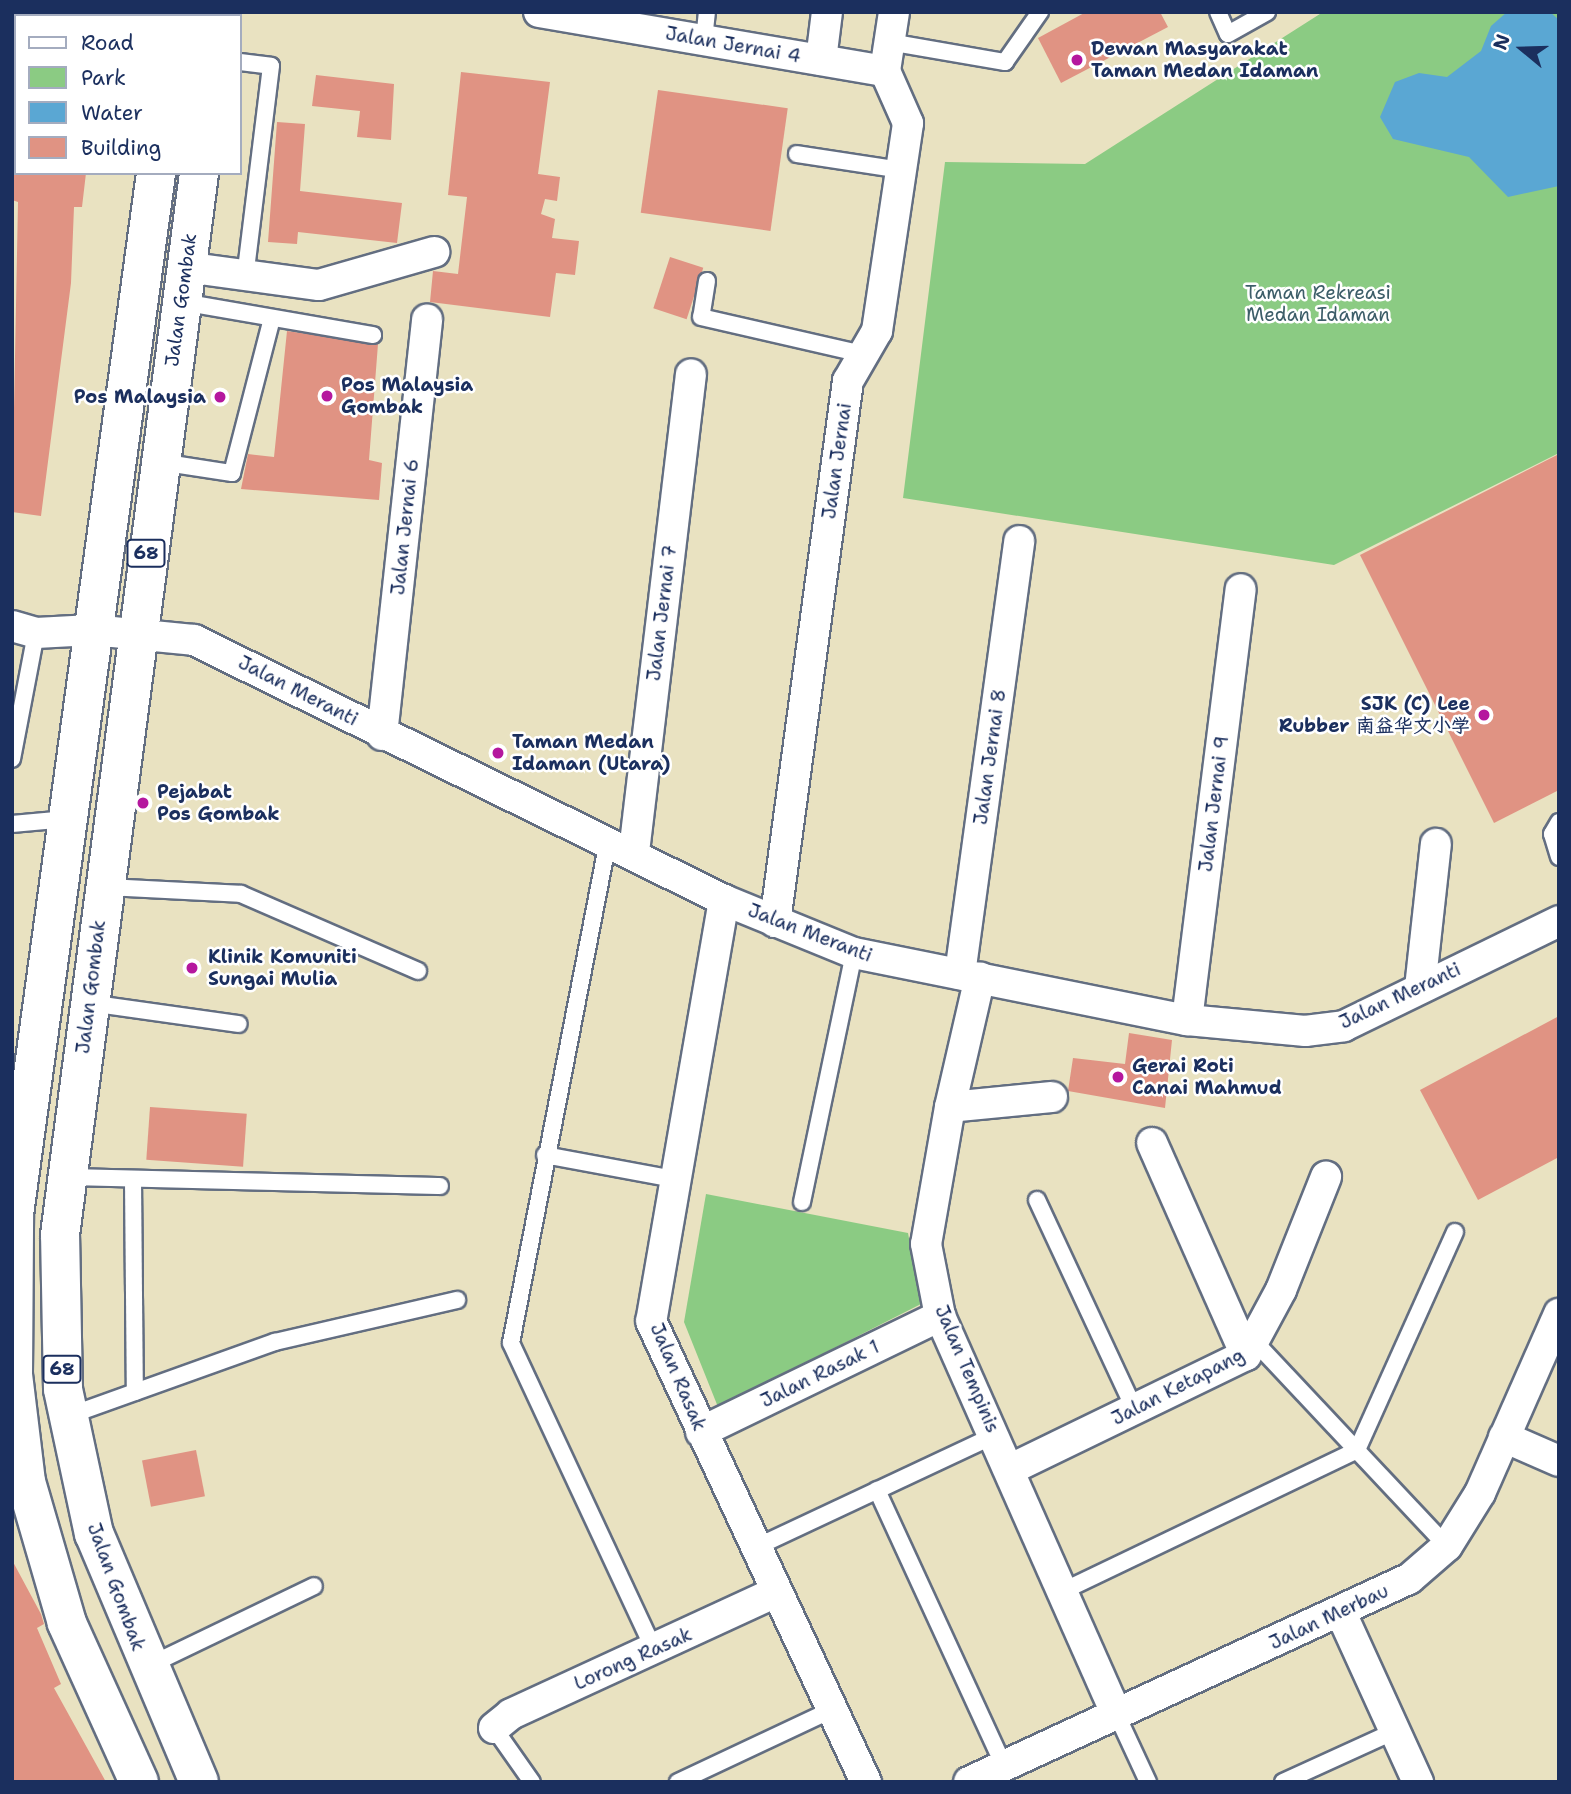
<!DOCTYPE html>
<html>
<head>
<meta charset="utf-8">
<style>
	body { margin:0 }
	#map { position:relative; width:1571px; height:1794px; overflow:hidden; background:#e9e2c1; font-family:"Shantell Sans","LXGW WenKai TC",sans-serif }
	div>[style] { position:absolute }
	.green>* { inset:0; background:#8bcb83 }
	.water>* { inset:0; background:#5aa7d3 }
	.building>* { inset:0; background:#e09383; transform-origin:0 0 }
	.path>* { height:4.5px; margin-top:-2.25px; transform-origin:0; background:repeating-linear-gradient(90deg,#636e81 0 5px,transparent 0 10px) }
	.roads { filter:drop-shadow(2px 0 #636e81) drop-shadow(-2px 0 #636e81) drop-shadow(0 2px #636e81) drop-shadow(0 -2px #636e81) }
	.lane>* { height:16px; margin:-8px; padding:0 8px; transform-origin:8px; border-radius:8px; background:#fff }
	.street>* { height:30px; margin:-15px; padding:0 15px; transform-origin:15px; border-radius:15px; background:#fff }
	.primary>* { height:38px; margin:-19px; padding:0 19px; transform-origin:19px; border-radius:19px; background:#fff }
	.dots>* { width:19px; height:19px; translate:-50% -50%; box-sizing:border-box; border:4px solid #fff; border-radius:50% }
	span { translate:-50% -50%; white-space:nowrap; text-align:center; line-height:1.15; -webkit-text-stroke:5px #fff; paint-order:stroke }
	.shield-label span { padding:2px 5px; background:#fff; border:2px solid; border-radius:5px; -webkit-text-stroke-width:0 }
	.shield-label { font-size:18px; color:#1b2f5e; font-weight:700 }
	.street-label { font-size:19px; color:#1b2f5e }
	.poi-label { font-size:19px; color:#1b2f5e; font-weight:700 }
	.left { translate:0 -50%; text-align:left }
	.right { translate:-100% -50%; text-align:right }
	.park-label { font-size:19px; color:#3d5e69 }
	.frame { position:absolute; inset:0; border:14px solid #1b2f5e; pointer-events:none }
	.legend { position:absolute; left:14px; top:14px; width:228px; height:161px; box-sizing:border-box; background:#fff; border:2px solid #a4acbf; margin:0; padding:9px 12px; list-style:none; font-size:21px; color:#1b2f5e }
	.legend li { display:flex; align-items:center; gap:14px; height:35px }
	.legend b { width:35px; border:2px solid #a4acbf }
	.north { position:absolute; left:1487px; top:14px; width:70px; height:70px; -webkit-text-stroke:5px #fff; paint-order:stroke; rotate:289deg; font-size:19px; font-weight:700; line-height:28px; text-align:center; color:#1b2f5e }
	.north::after { content:''; display:block; margin:auto; width:24px; height:32px; background:#1b2f5e; clip-path:polygon(50% 0,100% 100%,50% 72%,0 100%) }
</style>
</head>
<body>
<div id="map">
	<div class="green">
		<i style="clip-path:polygon(1323px 12px,1559px 12px,1559px 453px,1334px 565px,903px 498px,945px 162px,1085px 164px)"></i>
		<i style="clip-path:polygon(706px 1194px,908px 1233px,921px 1304px,718px 1407px,684px 1322px)"></i>
	</div>
	<div class="water">
		<i style="clip-path:polygon(1507px 12px,1550px 12px,1559px 20px,1559px 186px,1508px 197px,1469px 157px,1393px 139px,1380px 117px,1395px 82px,1419px 73px,1447px 77px,1481px 51px,1491px 26px)"></i>
	</div>
	<div class="building">
		<i style="clip-path:polygon(1086px 12px,1160px 12px,1168px 27px,1061px 83px,1038px 38px)"></i>
		<i style="clip-path:polygon(461px 72px,550px 82px,538px 174px,560px 177px,557px 201px,545px 199px,541px 214px,555px 219px,552px 238px,579px 241px,575px 275px,556px 273px,550px 317px,430px 302px,433px 271px,458px 274px,467px 197px,448px 195px)"></i>
		<i style="clip-path:polygon(316px 75px,394px 84px,391px 140px,357px 137px,360px 111px,312px 106px)"></i>
		<i style="left:658px;top:90px;width:131px;height:124px;rotate:8deg"></i>
		<i style="clip-path:polygon(277px 122px,305px 124px,300px 191px,402px 203px,397px 243px,298px 232px,297px 244px,268px 242px)"></i>
		<i style="clip-path:polygon(12px 173px,86px 173px,82px 207px,74px 207px,71px 283px,41px 516px,12px 512px,18px 202px,12px 200px)"></i>
		<i style="left:670px;top:257px;width:35px;height:54px;rotate:18deg"></i>
		<i style="clip-path:polygon(287px 331px,378px 344px,369px 460px,382px 463px,379px 500px,241px 489px,248px 454px,274px 457px)"></i>
		<i style="clip-path:polygon(1559px 454px,1559px 790px,1494px 823px,1360px 555px)"></i>
		<i style="clip-path:polygon(1559px 1016px,1559px 1157px,1478px 1200px,1420px 1090px)"></i>
		<i style="clip-path:polygon(1129px 1033px,1172px 1040px,1165px 1108px,1068px 1091px,1073px 1058px,1125px 1064px)"></i>
		<i style="left:150px;top:1107px;width:97px;height:53px;rotate:4deg"></i>
		<i style="left:196px;top:1450px;width:47px;height:55px;rotate:79deg"></i>
		<i style="clip-path:polygon(12px 1560px,41px 1614px,44px 1624px,37px 1628px,61px 1684px,54px 1688px,106px 1782px,12px 1782px)"></i>
	</div>
	<div class="path">
		<i style="left:106px;top:12px;width:4px;rotate:76deg"></i>
		<i style="left:121px;top:12px;width:4px;rotate:90deg"></i>
	</div>
	<div class="roads">
		<div class="lane">
			<i style="left:1218px;top:12px;width:24px;rotate:66deg"></i>
			<i style="left:1228px;top:34px;width:45px;rotate:-29.4deg"></i>
			<i style="left:704px;top:40px;width:28px;rotate:-84deg"></i>
			<i style="left:889px;top:42px;width:118px;rotate:9.8deg"></i>
			<i style="left:1005px;top:62px;width:61px;rotate:-55deg"></i>
			<i style="left:240px;top:62px;width:31px;rotate:7deg"></i>
			<i style="left:271px;top:66px;width:213px;rotate:97deg"></i>
			<i style="left:797px;top:154px;width:105px;rotate:8.7deg"></i>
			<i style="left:707px;top:281px;width:36px;rotate:99deg"></i>
			<i style="left:701px;top:317px;width:166px;rotate:12.9deg"></i>
			<i style="left:182px;top:302px;width:194px;rotate:9.8deg"></i>
			<i style="left:160px;top:462px;width:73px;rotate:8.7deg"></i>
			<i style="left:232px;top:473px;width:160px;rotate:-75.5deg"></i>
			<i style="left:12px;top:759px;width:128px;rotate:-79.2deg"></i>
			<i style="left:1559px;top:822px;width:14px;rotate:120deg"></i>
			<i style="left:1552px;top:834px;width:24px;rotate:73deg"></i>
			<i style="left:12px;top:824px;width:55px;rotate:-5.2deg"></i>
			<i style="left:608px;top:841px;width:511px;rotate:100.94deg"></i>
			<i style="left:511px;top:1343px;width:339px;rotate:65deg"></i>
			<i style="left:105px;top:887px;width:136px;rotate:2.9deg"></i>
			<i style="left:241px;top:894px;width:193px;rotate:23.5deg"></i>
			<i style="left:89px;top:1003px;width:151px;rotate:8deg"></i>
			<i style="left:545px;top:1155px;width:132px;rotate:10.5deg"></i>
			<i style="left:68px;top:1177px;width:372px;rotate:1.4deg"></i>
			<i style="left:133px;top:1180px;width:212px;rotate:89.5deg"></i>
			<i style="left:1037px;top:1200px;width:232px;rotate:65deg"></i>
			<i style="left:802px;top:1202px;width:254px;rotate:-78.2deg"></i>
			<i style="left:1257px;top:1344px;width:277px;rotate:46.8deg"></i>
			<i style="left:68px;top:1416px;width:220px;rotate:-19.7deg"></i>
			<i style="left:275px;top:1342px;width:187px;rotate:-13deg"></i>
			<i style="left:877px;top:1490px;width:304px;rotate:65.3deg"></i>
			<i style="left:754px;top:1548px;width:266px;rotate:-25.1deg"></i>
			<i style="left:1063px;top:1591px;width:326px;rotate:-25.6deg"></i>
			<i style="left:1357px;top:1450px;width:239px;rotate:-65.8deg"></i>
			<i style="left:148px;top:1666px;width:184px;rotate:-25.7deg"></i>
			<i style="left:1116px;top:1713px;width:76px;rotate:65.1deg"></i>
			<i style="left:494px;top:1728px;width:66px;rotate:54.9deg"></i>
			<i style="left:678px;top:1782px;width:169px;rotate:-25.2deg"></i>
			<i style="left:1283px;top:1782px;width:123px;rotate:-24.5deg"></i>
		</div>
		<div class="street">
			<i style="left:46px;top:12px;width:4px;rotate:76deg"></i>
			<i style="left:539px;top:12px;width:351px;rotate:9.7deg"></i>
			<i style="left:221px;top:16px;width:5px;rotate:-53deg"></i>
			<i style="left:821px;top:60px;width:48px;rotate:-82.9deg"></i>
			<i style="left:12px;top:122px;width:6px;rotate:-45deg"></i>
			<i style="left:185px;top:267px;width:135px;rotate:7.7deg"></i>
			<i style="left:319px;top:285px;width:120px;rotate:-16deg"></i>
			<i style="left:12px;top:626px;width:25px;rotate:16deg"></i>
			<i style="left:36px;top:633px;width:56px;rotate:-3.1deg"></i>
			<i style="left:92px;top:630px;width:102px;rotate:5.6deg"></i>
			<i style="left:194px;top:640px;width:590px;rotate:26.13deg"></i>
			<i style="left:724px;top:900px;width:140px;rotate:22.2deg"></i>
			<i style="left:854px;top:953px;width:340px;rotate:11.4deg"></i>
			<i style="left:1187px;top:1020px;width:119px;rotate:5.3deg"></i>
			<i style="left:1305px;top:1031px;width:39px;rotate:-7deg"></i>
			<i style="left:1344px;top:1026px;width:239px;rotate:-26deg"></i>
			<i style="left:382px;top:735px;width:418px;rotate:-83.8deg"></i>
			<i style="left:634px;top:852px;width:481px;rotate:-83.2deg"></i>
			<i style="left:724px;top:900px;width:427px;rotate:99.8deg"></i>
			<i style="left:651px;top:1321px;width:509px;rotate:65deg"></i>
			<i style="left:775px;top:922px;width:546px;rotate:-82.32deg"></i>
			<i style="left:848px;top:381px;width:58px;rotate:-59.9deg"></i>
			<i style="left:877px;top:331px;width:210px;rotate:-81.5deg"></i>
			<i style="left:908px;top:123px;width:57px;rotate:-113.9deg"></i>
			<i style="left:885px;top:71px;width:60px;rotate:-81.3deg"></i>
			<i style="left:960px;top:974px;width:437px;rotate:-82.2deg"></i>
			<i style="left:1420px;top:988px;width:145px;rotate:-83.7deg"></i>
			<i style="left:1187px;top:1020px;width:434px;rotate:-82.9deg"></i>
			<i style="left:1052px;top:1097px;width:102px;rotate:174.4deg"></i>
			<i style="left:950px;top:1107px;width:139px;rotate:99.9deg"></i>
			<i style="left:926px;top:1244px;width:73px;rotate:79deg"></i>
			<i style="left:940px;top:1316px;width:434px;rotate:66.1deg"></i>
			<i style="left:950px;top:1107px;width:133px;rotate:-77deg"></i>
			<i style="left:1152px;top:1143px;width:232px;rotate:66.1deg"></i>
			<i style="left:701px;top:1432px;width:266px;rotate:-25.9deg"></i>
			<i style="left:1504px;top:1437px;width:60px;rotate:23.6deg"></i>
			<i style="left:1011px;top:1469px;width:261px;rotate:-25.9deg"></i>
			<i style="left:1246px;top:1355px;width:74px;rotate:-61.7deg"></i>
			<i style="left:1281px;top:1290px;width:122px;rotate:-68.3deg"></i>
			<i style="left:1341px;top:1613px;width:186px;rotate:65.5deg"></i>
			<i style="left:494px;top:1728px;width:22px;rotate:-39deg"></i>
			<i style="left:511px;top:1714px;width:289px;rotate:-24.7deg"></i>
			<i style="left:969px;top:1782px;width:485px;rotate:-24.8deg"></i>
			<i style="left:1409px;top:1579px;width:50px;rotate:-41deg"></i>
			<i style="left:1447px;top:1546px;width:62px;rotate:-58.1deg"></i>
			<i style="left:1480px;top:1493px;width:196px;rotate:-66.2deg"></i>
		</div>
		<div class="primary">
			<i style="left:183px;top:16px;width:4px;rotate:-76deg"></i>
			<i style="left:139px;top:1782px;width:175px;rotate:-114.4deg"></i>
			<i style="left:67px;top:1623px;width:147px;rotate:-106.2deg"></i>
			<i style="left:26px;top:1482px;width:109px;rotate:-96.9deg"></i>
			<i style="left:13px;top:1374px;width:160px;rotate:-89.6deg"></i>
			<i style="left:14px;top:1214px;width:1051px;rotate:-82.23deg"></i>
			<i style="left:199px;top:1782px;width:269px;rotate:-112.9deg"></i>
			<i style="left:94px;top:1534px;width:148px;rotate:-102.1deg"></i>
			<i style="left:63px;top:1389px;width:154px;rotate:-91.1deg"></i>
			<i style="left:60px;top:1235px;width:1071px;rotate:-82.54deg"></i>
		</div>
	</div>
	<div class="dots">
		<i style="left:1077px;top:60px;background:#b5179e"></i>
		<i style="left:327px;top:396px;background:#b5179e"></i>
		<i style="left:220px;top:397px;background:#b5179e"></i>
		<i style="left:1484px;top:715px;background:#b5179e"></i>
		<i style="left:498px;top:753px;background:#b5179e"></i>
		<i style="left:143px;top:803px;background:#b5179e"></i>
		<i style="left:192px;top:968px;background:#b5179e"></i>
		<i style="left:1118px;top:1077px;background:#b5179e"></i>
	</div>
	<div class="shield-label">
		<span style="left:146px;top:553px">68</span>
		<span style="left:62px;top:1369px">68</span>
	</div>
	<div class="street-label">
		<span style="left:733px;top:45px;rotate:10deg">Jalan Jernai 4</span>
		<span style="left:181px;top:300px;rotate:-82deg">Jalan Gombak</span>
		<span style="left:837px;top:461px;rotate:-82deg">Jalan Jernai</span>
		<span style="left:405px;top:527px;rotate:-84deg">Jalan Jernai 6</span>
		<span style="left:662px;top:613px;rotate:-83deg">Jalan Jernai 7</span>
		<span style="left:298px;top:691px;rotate:27deg">Jalan Meranti</span>
		<span style="left:990px;top:757px;rotate:-82deg">Jalan Jernai 8</span>
		<span style="left:1214px;top:804px;rotate:-83deg">Jalan Jernai 9</span>
		<span style="left:810px;top:933px;rotate:21deg">Jalan Meranti</span>
		<span style="left:91px;top:987px;rotate:-83deg">Jalan Gombak</span>
		<span style="left:1400px;top:996px;rotate:-25deg">Jalan Meranti</span>
		<span style="left:967px;top:1369px;rotate:67deg">Jalan Tempinis</span>
		<span style="left:820px;top:1374px;rotate:-26deg">Jalan Rasak 1</span>
		<span style="left:678px;top:1377px;rotate:67deg">Jalan Rasak</span>
		<span style="left:1178px;top:1387px;rotate:-27deg">Jalan Ketapang</span>
		<span style="left:116px;top:1587px;rotate:70deg">Jalan Gombak</span>
		<span style="left:1329px;top:1617px;rotate:-25deg">Jalan Merbau</span>
		<span style="left:633px;top:1659px;rotate:-24deg">Lorong Rasak</span>
	</div>
	<div class="poi-label">
		<span class="left" style="left:1091px;top:60px">Dewan Masyarakat<br>Taman Medan Idaman</span>
		<span class="left" style="left:341px;top:396px">Pos Malaysia<br>Gombak</span>
		<span class="right" style="left:206px;top:397px">Pos Malaysia</span>
		<span class="right" style="left:1470px;top:715px">SJK (C) Lee<br>Rubber 南益华文小学</span>
		<span class="left" style="left:512px;top:753px">Taman Medan<br>Idaman (Utara)</span>
		<span class="left" style="left:157px;top:803px">Pejabat<br>Pos Gombak</span>
		<span class="left" style="left:208px;top:968px">Klinik Komuniti<br>Sungai Mulia</span>
		<span class="left" style="left:1132px;top:1077px">Gerai Roti<br>Canai Mahmud</span>
	</div>
	<div class="park-label">
		<span style="left:1318px;top:304px">Taman Rekreasi<br>Medan Idaman</span>
	</div>
	<div class="frame"></div>
	<ul class="legend">
	<li><b style="height:9px;background:#fff"></b>Road</li>
	<li><b style="height:19px;background:#8bcb83"></b>Park</li>
	<li><b style="height:19px;background:#5aa7d3"></b>Water</li>
	<li><b style="height:19px;background:#e09383"></b>Building</li>
	</ul>
	<div class="north">N</div>
</div>
</body>
</html>
